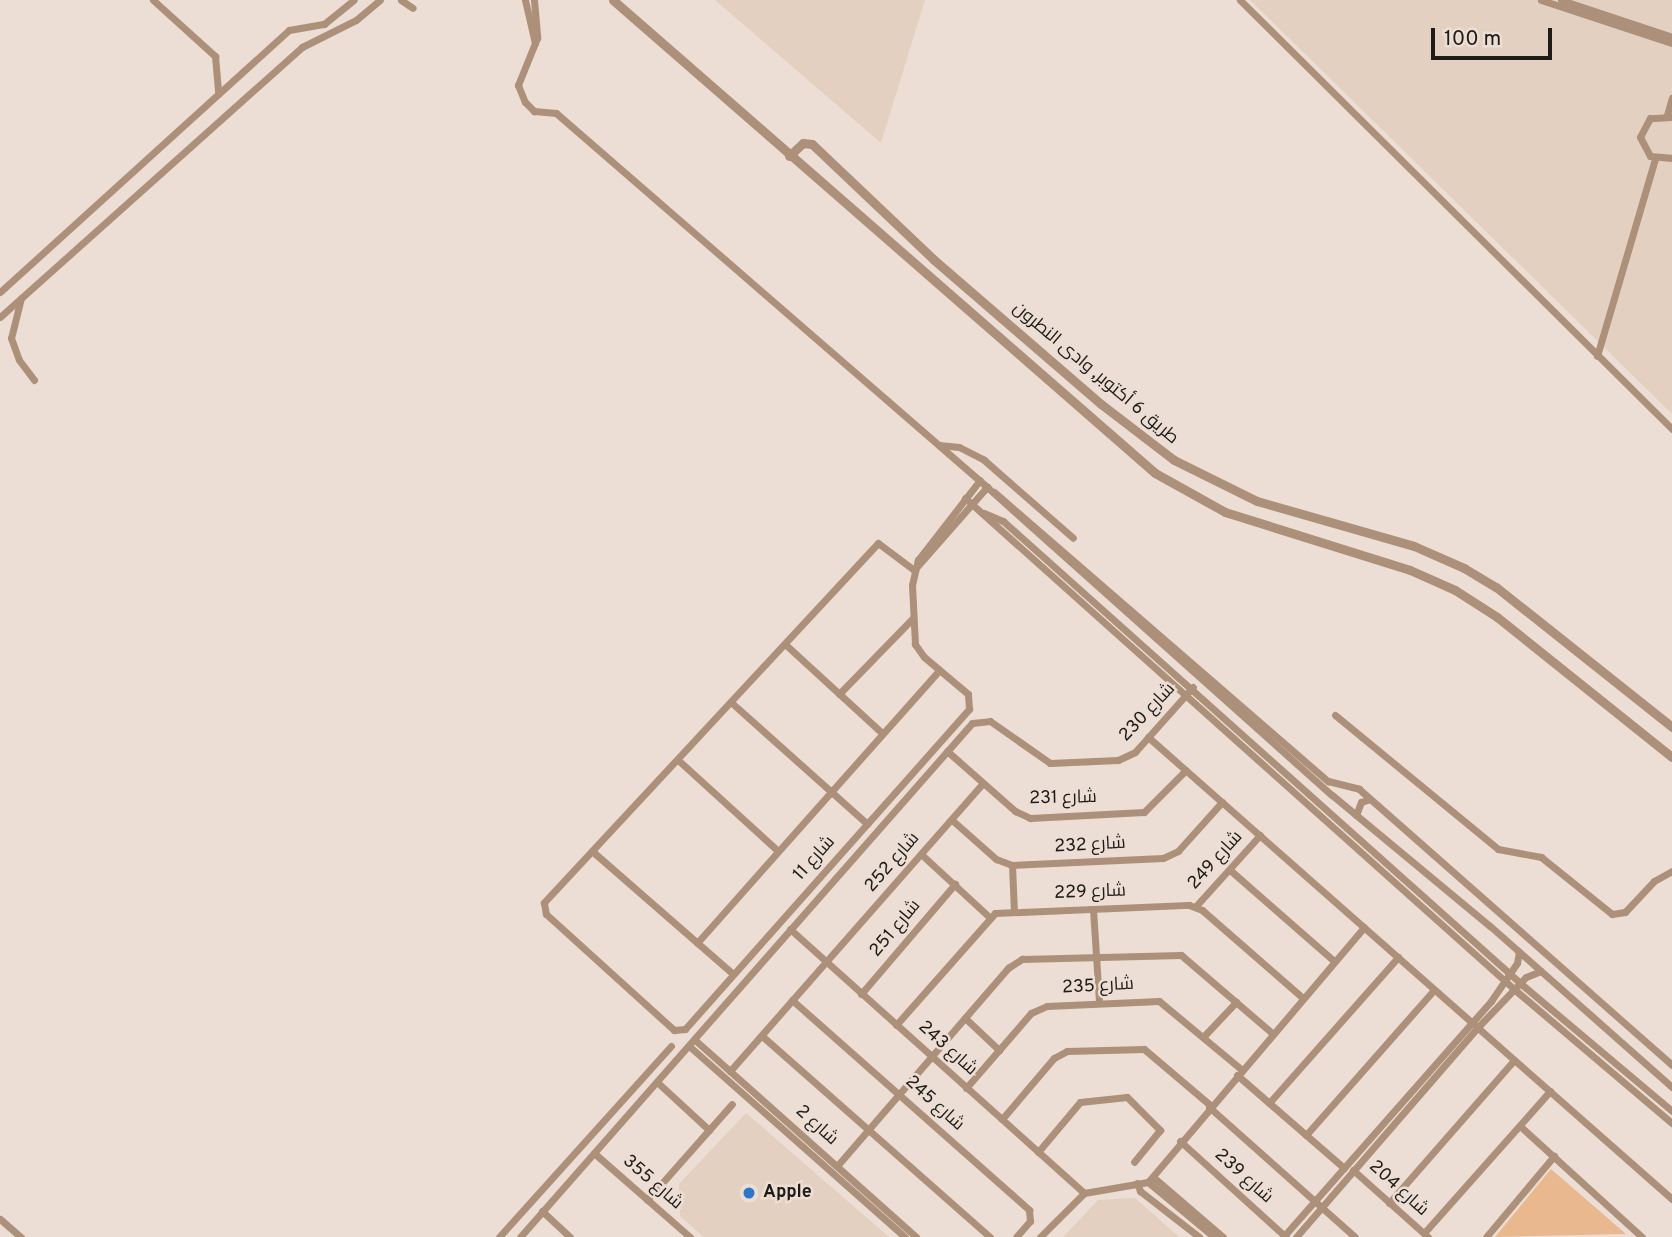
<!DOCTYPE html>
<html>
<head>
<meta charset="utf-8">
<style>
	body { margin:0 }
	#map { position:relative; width:1672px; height:1237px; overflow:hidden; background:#ecded4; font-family:Overpass,Cairo,sans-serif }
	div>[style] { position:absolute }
	.built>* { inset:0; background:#e3d0c1 }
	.green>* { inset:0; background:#eab88e }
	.minor>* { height:7px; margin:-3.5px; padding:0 3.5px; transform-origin:3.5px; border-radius:3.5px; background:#ac907a }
	.tertiary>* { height:9px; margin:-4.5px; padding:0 4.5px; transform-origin:4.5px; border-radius:4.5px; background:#ac907a }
	.dots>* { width:19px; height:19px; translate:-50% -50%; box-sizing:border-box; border:4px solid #ecded4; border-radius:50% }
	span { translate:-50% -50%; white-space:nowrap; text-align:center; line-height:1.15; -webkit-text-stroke:5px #ecded4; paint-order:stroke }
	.street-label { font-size:18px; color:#1f1b17 }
	.poi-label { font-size:18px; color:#1f1b17; font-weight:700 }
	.left { translate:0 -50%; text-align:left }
	.scale { position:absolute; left:1431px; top:28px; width:121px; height:32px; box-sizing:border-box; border:4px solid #1f1b17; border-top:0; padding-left:9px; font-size:21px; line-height:24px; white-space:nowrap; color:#1f1b17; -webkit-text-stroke:5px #ecded4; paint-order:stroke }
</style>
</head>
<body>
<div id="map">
	<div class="built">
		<i style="clip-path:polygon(715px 0,925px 0,881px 143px)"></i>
		<i style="clip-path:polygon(1250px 0,1672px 0,1672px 414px)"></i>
		<i style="clip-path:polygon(746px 1113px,889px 1237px,704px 1237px,680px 1216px,679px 1184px)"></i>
		<i style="clip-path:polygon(1135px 1198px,1179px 1237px,1063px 1237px,1098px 1200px)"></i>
	</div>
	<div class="green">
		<i style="clip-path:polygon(1551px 1169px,1626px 1234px,1495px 1237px)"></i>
	</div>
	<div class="minor">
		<i style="left:153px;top:0;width:84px;rotate:42.1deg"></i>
		<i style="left:215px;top:56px;width:37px;rotate:85deg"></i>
		<i style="left:401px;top:0;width:14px;rotate:34deg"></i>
		<i style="left:525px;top:0;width:44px;rotate:76.9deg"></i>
		<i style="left:534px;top:0;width:38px;rotate:85deg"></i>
		<i style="left:537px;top:38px;width:51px;rotate:112deg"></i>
		<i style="left:518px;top:85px;width:18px;rotate:68deg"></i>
		<i style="left:525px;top:102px;width:13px;rotate:45deg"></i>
		<i style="left:534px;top:111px;width:22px;rotate:5deg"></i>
		<i style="left:556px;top:113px;width:571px;rotate:40.95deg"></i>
		<i style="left:987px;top:487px;width:462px;rotate:41.8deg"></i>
		<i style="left:1332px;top:795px;width:205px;rotate:39.7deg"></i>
		<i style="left:1490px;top:926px;width:243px;rotate:41.5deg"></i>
		<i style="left:1240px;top:0;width:609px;rotate:44.8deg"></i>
		<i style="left:1541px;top:0;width:138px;rotate:18.2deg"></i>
		<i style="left:1561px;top:0;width:117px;rotate:18.4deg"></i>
		<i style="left:1667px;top:115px;width:18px;rotate:-74deg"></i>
		<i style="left:1672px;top:117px;width:22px;rotate:177deg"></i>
		<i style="left:1650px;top:118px;width:21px;rotate:118deg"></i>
		<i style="left:1640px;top:137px;width:21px;rotate:62deg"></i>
		<i style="left:1650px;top:156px;width:22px;rotate:5deg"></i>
		<i style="left:0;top:292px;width:390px;rotate:-42.2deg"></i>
		<i style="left:289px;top:30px;width:36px;rotate:-10deg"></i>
		<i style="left:324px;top:24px;width:38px;rotate:-39deg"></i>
		<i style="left:21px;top:298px;width:41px;rotate:104deg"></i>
		<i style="left:11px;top:338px;width:23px;rotate:70deg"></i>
		<i style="left:19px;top:360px;width:25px;rotate:53deg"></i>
		<i style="left:0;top:317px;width:405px;rotate:-41.8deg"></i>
		<i style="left:302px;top:47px;width:60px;rotate:-26.6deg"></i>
		<i style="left:356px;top:20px;width:31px;rotate:-40deg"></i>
		<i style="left:1597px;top:356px;width:205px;rotate:-73.6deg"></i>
		<i style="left:939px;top:445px;width:20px;rotate:6deg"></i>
		<i style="left:959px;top:447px;width:28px;rotate:27deg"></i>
		<i style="left:984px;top:460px;width:118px;rotate:41.2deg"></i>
		<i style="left:994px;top:492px;width:442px;rotate:40.9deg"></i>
		<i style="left:1328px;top:781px;width:32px;rotate:14deg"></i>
		<i style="left:1359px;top:789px;width:417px;rotate:41.4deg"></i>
		<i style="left:965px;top:498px;width:738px;rotate:41.81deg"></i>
		<i style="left:1515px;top:990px;width:206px;rotate:40.3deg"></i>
		<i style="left:984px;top:513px;width:21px;rotate:23deg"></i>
		<i style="left:1003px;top:521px;width:693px;rotate:41.78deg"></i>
		<i style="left:1520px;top:983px;width:199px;rotate:40.1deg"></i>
		<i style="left:914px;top:570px;width:45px;rotate:-143.1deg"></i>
		<i style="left:878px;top:543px;width:491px;rotate:132.9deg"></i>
		<i style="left:544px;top:903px;width:11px;rotate:80deg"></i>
		<i style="left:546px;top:914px;width:173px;rotate:42.2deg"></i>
		<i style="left:674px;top:1030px;width:11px;rotate:-5deg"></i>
		<i style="left:685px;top:1029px;width:428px;rotate:-48.4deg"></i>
		<i style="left:969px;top:709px;width:15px;rotate:-94deg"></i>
		<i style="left:968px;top:694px;width:57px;rotate:-139.9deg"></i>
		<i style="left:924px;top:657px;width:16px;rotate:-125deg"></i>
		<i style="left:915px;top:644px;width:59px;rotate:-92.9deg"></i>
		<i style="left:912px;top:585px;width:26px;rotate:-77deg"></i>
		<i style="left:918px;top:560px;width:101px;rotate:-52.2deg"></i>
		<i style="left:914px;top:570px;width:111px;rotate:-48.7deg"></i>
		<i style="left:786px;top:645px;width:130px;rotate:42.5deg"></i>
		<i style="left:839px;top:694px;width:106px;rotate:-45.8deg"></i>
		<i style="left:733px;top:704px;width:180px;rotate:41.8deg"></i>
		<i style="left:1335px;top:715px;width:211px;rotate:39.4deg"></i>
		<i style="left:1498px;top:849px;width:44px;rotate:10.5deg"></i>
		<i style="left:1541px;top:857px;width:91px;rotate:38.8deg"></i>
		<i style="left:1612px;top:914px;width:13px;rotate:-9deg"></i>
		<i style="left:1625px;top:912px;width:42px;rotate:-46.9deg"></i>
		<i style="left:1654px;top:881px;width:21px;rotate:-29deg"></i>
		<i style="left:1148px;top:737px;width:699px;rotate:41.4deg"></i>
		<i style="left:947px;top:751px;width:91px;rotate:41.4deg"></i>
		<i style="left:1015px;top:811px;width:17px;rotate:25deg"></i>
		<i style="left:1030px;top:818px;width:114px;rotate:-3deg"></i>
		<i style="left:1144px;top:812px;width:59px;rotate:-45deg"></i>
		<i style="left:678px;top:760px;width:135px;rotate:42.3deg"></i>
		<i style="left:1356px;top:815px;width:14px;rotate:-69deg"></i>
		<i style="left:1361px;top:802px;width:9px;rotate:-18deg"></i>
		<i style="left:952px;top:820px;width:59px;rotate:41.6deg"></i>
		<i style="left:996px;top:859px;width:17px;rotate:21deg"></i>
		<i style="left:1012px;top:865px;width:151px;rotate:-2.7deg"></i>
		<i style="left:1163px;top:858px;width:17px;rotate:-25deg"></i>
		<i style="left:1178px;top:851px;width:66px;rotate:-48.1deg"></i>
		<i style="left:592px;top:851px;width:187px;rotate:41.1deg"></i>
		<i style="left:922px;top:855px;width:90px;rotate:42.7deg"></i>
		<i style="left:1012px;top:865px;width:47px;rotate:87.6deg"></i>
		<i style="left:1230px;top:870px;width:138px;rotate:41.2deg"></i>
		<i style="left:1195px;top:907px;width:97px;rotate:-47.9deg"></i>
		<i style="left:1093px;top:909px;width:94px;rotate:86.3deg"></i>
		<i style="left:790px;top:929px;width:395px;rotate:41.9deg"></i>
		<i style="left:697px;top:943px;width:365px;rotate:-48.4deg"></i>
		<i style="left:861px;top:994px;width:145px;rotate:-49.5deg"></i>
		<i style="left:792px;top:1000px;width:317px;rotate:41.5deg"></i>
		<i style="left:1029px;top:1210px;width:11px;rotate:85deg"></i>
		<i style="left:1030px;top:1221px;width:21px;rotate:131deg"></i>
		<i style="left:965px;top:1018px;width:47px;rotate:43.3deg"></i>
		<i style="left:896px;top:1025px;width:149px;rotate:-48.5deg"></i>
		<i style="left:995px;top:913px;width:194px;rotate:-2.4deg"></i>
		<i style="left:1189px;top:905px;width:14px;rotate:21deg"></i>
		<i style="left:1202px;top:910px;width:134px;rotate:41.1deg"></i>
		<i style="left:762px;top:1036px;width:304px;rotate:41.4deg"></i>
		<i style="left:1204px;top:1036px;width:47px;rotate:-46.7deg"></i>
		<i style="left:695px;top:1040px;width:296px;rotate:41.7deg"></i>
		<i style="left:689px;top:1046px;width:288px;rotate:41.5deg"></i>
		<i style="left:730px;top:1071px;width:383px;rotate:-48.7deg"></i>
		<i style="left:1237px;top:1075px;width:142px;rotate:41deg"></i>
		<i style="left:657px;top:1082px;width:71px;rotate:42.7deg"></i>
		<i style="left:966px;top:1088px;width:99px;rotate:-49.1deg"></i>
		<i style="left:1031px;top:1013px;width:17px;rotate:-24deg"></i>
		<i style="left:1047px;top:1006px;width:112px;rotate:-2.6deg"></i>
		<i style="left:1159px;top:1001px;width:107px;rotate:39.7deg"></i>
		<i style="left:1269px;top:1103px;width:195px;rotate:-48.5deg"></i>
		<i style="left:1209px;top:1107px;width:195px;rotate:41.7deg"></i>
		<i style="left:1002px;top:1119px;width:80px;rotate:-49.6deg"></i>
		<i style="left:1054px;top:1058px;width:15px;rotate:-28deg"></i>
		<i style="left:1067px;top:1051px;width:77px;rotate:-1.5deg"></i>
		<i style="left:1144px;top:1049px;width:87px;rotate:40.3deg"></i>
		<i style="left:1520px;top:1126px;width:165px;rotate:42.3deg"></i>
		<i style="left:1306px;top:1135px;width:193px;rotate:-48.6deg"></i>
		<i style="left:1180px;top:1141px;width:143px;rotate:42.2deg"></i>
		<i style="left:1038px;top:1152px;width:65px;rotate:-50deg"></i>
		<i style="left:1080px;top:1102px;width:47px;rotate:-6.1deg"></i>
		<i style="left:1127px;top:1097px;width:47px;rotate:45deg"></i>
		<i style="left:1160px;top:1130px;width:41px;rotate:129.1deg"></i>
		<i style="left:594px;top:1153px;width:128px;rotate:41.2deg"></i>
		<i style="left:837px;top:1166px;width:262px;rotate:-49.2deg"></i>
		<i style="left:1008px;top:968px;width:17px;rotate:-33deg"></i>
		<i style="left:1022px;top:959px;width:159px;rotate:-1.4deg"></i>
		<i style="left:1181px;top:955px;width:120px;rotate:40.6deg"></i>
		<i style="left:1353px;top:1170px;width:101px;rotate:41.8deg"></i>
		<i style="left:1153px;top:1177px;width:92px;rotate:40.6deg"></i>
		<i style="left:1148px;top:1182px;width:334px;rotate:-49.7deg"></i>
		<i style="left:1148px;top:1182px;width:86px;rotate:39.8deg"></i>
		<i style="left:1137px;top:1183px;width:9px;rotate:69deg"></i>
		<i style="left:1140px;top:1191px;width:75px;rotate:37.9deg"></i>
		<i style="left:647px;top:1200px;width:128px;rotate:-48.5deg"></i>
		<i style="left:1389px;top:1203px;width:190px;rotate:-48.8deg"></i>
		<i style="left:542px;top:1211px;width:38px;rotate:43deg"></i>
		<i style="left:0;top:1219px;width:28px;rotate:41deg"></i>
		<i style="left:1424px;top:1233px;width:190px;rotate:-48.4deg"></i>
		<i style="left:499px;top:1237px;width:257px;rotate:-48deg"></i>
		<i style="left:520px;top:1237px;width:684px;rotate:-48.67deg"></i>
		<i style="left:972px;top:723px;width:18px;rotate:-6deg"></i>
		<i style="left:990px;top:721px;width:73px;rotate:35deg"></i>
		<i style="left:1050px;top:763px;width:68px;rotate:-2.5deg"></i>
		<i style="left:1118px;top:760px;width:19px;rotate:-25deg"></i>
		<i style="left:1135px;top:752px;width:87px;rotate:-48.3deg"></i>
		<i style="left:1040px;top:1237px;width:62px;rotate:-45deg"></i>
		<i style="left:1084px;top:1193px;width:65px;rotate:-9.8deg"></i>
		<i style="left:1283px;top:1237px;width:315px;rotate:-48.6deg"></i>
		<i style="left:1491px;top:1001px;width:46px;rotate:-55.6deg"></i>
		<i style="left:1517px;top:963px;width:11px;rotate:-80deg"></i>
		<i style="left:1296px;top:1237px;width:278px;rotate:-49.1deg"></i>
		<i style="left:1478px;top:1027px;width:69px;rotate:-46.2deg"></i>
		<i style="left:1526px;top:977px;width:16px;rotate:-22deg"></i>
		<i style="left:1486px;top:1237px;width:106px;rotate:-50deg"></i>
	</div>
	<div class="tertiary">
		<i style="left:613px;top:0;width:719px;rotate:41.11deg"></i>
		<i style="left:1155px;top:473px;width:80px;rotate:29.1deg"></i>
		<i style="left:1225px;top:512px;width:194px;rotate:17.4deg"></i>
		<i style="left:1410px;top:570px;width:49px;rotate:24deg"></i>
		<i style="left:1455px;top:590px;width:50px;rotate:32.7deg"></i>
		<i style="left:1497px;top:617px;width:224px;rotate:38.7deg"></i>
		<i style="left:789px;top:156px;width:19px;rotate:-43deg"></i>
		<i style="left:803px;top:143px;width:9px;rotate:6deg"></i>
		<i style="left:812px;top:144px;width:167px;rotate:43.5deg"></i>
		<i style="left:933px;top:259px;width:222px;rotate:40.8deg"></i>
		<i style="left:1101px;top:404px;width:92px;rotate:37.5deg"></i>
		<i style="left:1174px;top:460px;width:93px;rotate:26.3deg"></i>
		<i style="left:1257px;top:501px;width:163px;rotate:16deg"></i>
		<i style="left:1414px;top:546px;width:55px;rotate:23.7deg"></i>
		<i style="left:1464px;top:568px;width:37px;rotate:31deg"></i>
		<i style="left:1496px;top:587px;width:225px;rotate:38.5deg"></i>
	</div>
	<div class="dots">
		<i style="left:749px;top:1193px;background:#2e77c8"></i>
	</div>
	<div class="street-label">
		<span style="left:1095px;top:374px;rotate:40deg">طريق 6 أكتوبر, وادى النطرون</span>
		<span style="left:1148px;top:713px;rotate:-47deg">شارع 230</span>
		<span style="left:1063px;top:799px;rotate:-1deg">شارع 231</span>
		<span style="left:1090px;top:846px;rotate:-3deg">شارع 232</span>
		<span style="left:815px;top:859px;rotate:-48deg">شارع 11</span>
		<span style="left:1216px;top:861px;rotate:-48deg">شارع 249</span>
		<span style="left:893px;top:863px;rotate:-49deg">شارع 252</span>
		<span style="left:1090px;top:893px;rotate:-2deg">شارع 229</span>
		<span style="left:896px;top:929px;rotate:-50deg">شارع 251</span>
		<span style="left:1098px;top:987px;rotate:-3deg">شارع 235</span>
		<span style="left:947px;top:1049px;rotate:42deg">شارع 243</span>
		<span style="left:934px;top:1104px;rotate:42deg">شارع 245</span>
		<span style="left:816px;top:1126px;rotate:42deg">شارع 2</span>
		<span style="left:1243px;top:1177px;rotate:42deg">شارع 239</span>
		<span style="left:652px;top:1183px;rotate:41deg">شارع 355</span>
		<span style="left:1398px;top:1189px;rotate:42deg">شارع 204</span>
	</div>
	<div class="poi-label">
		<span class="left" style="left:763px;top:1193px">Apple</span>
	</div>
	<div class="scale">100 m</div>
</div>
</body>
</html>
